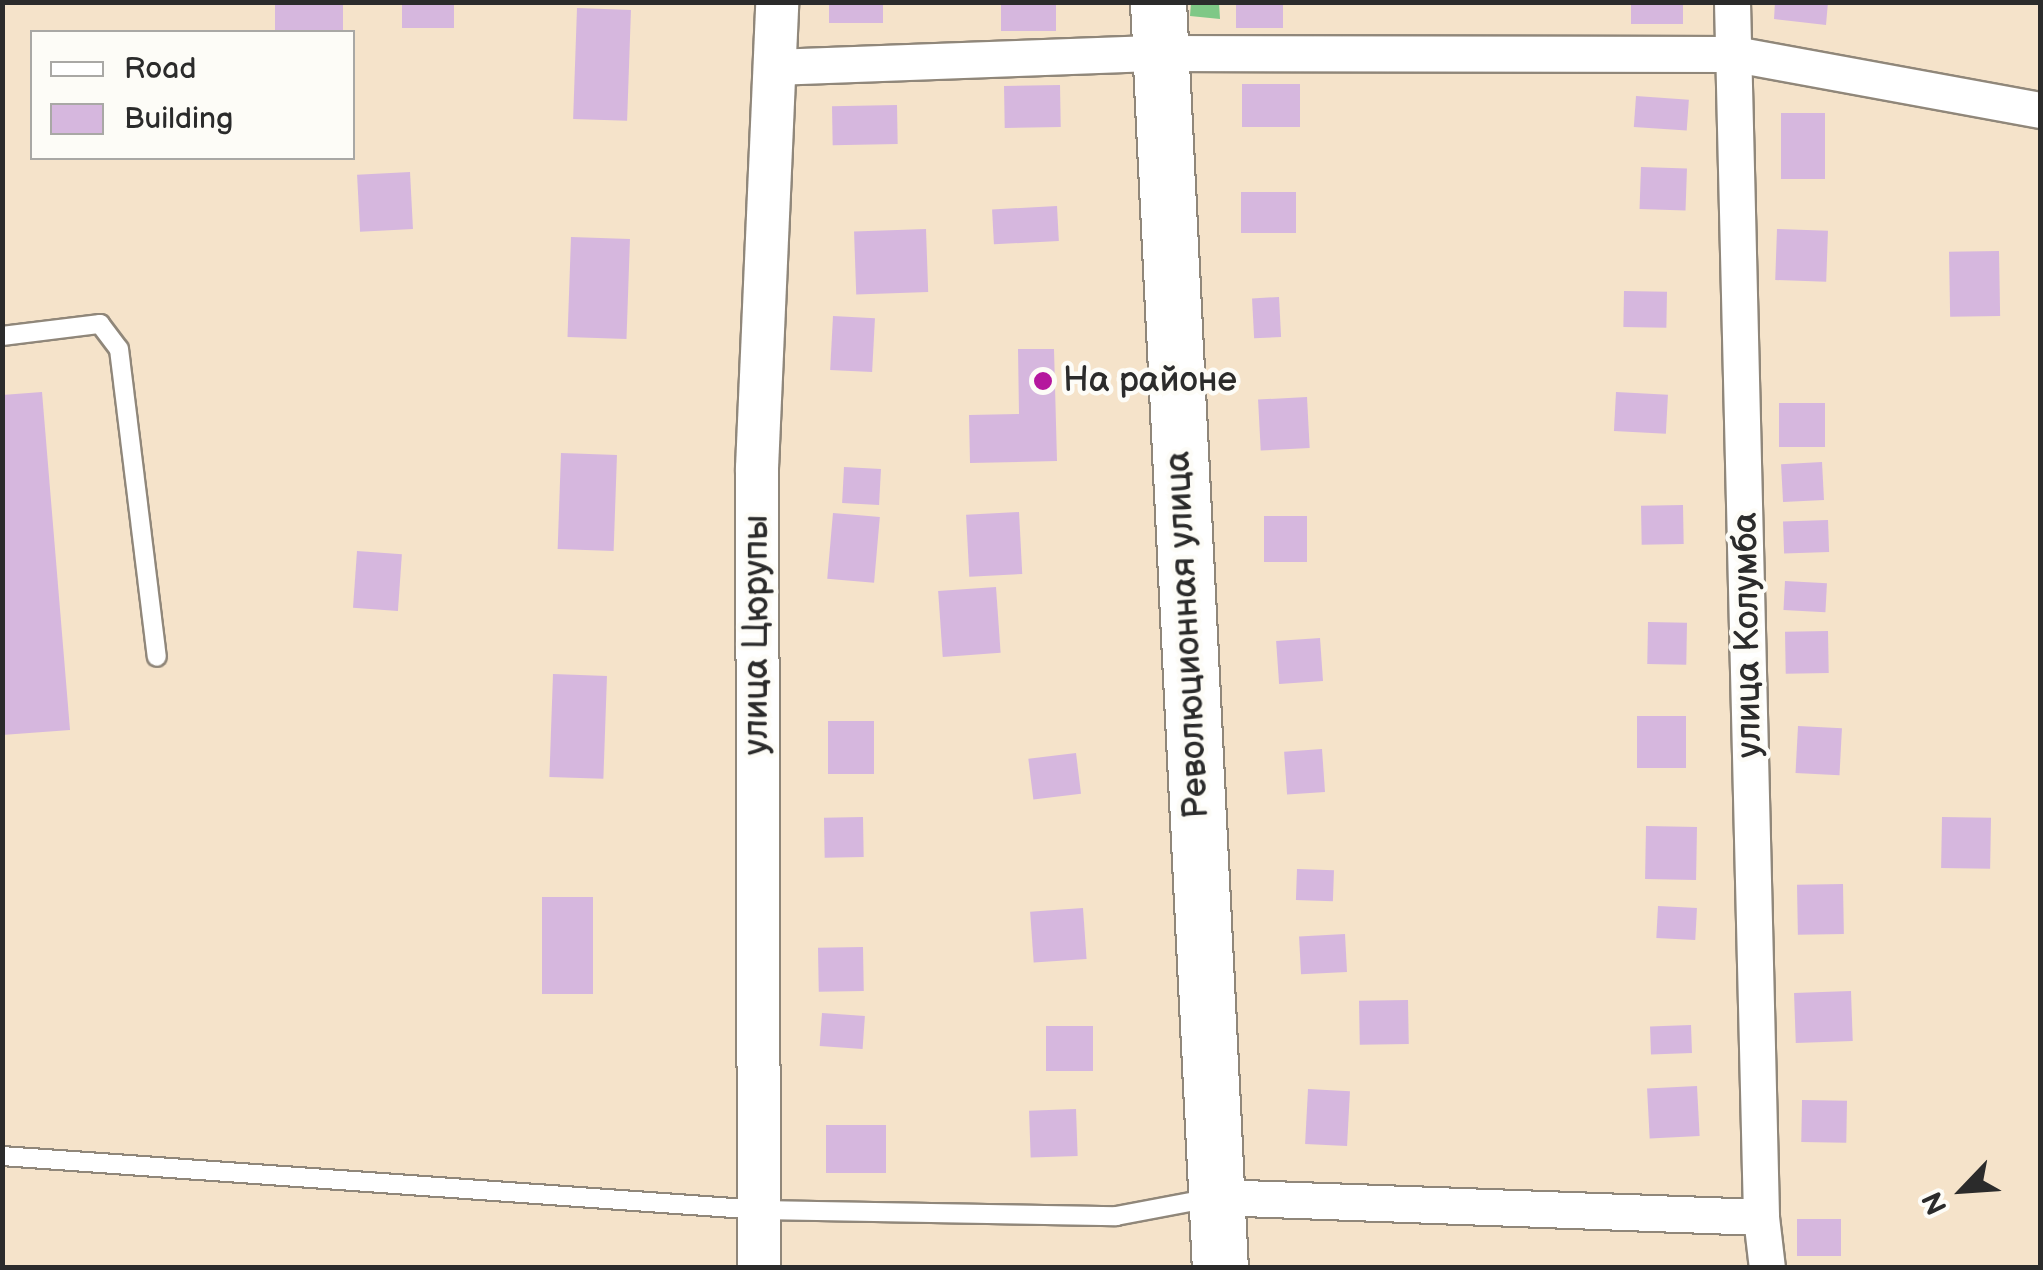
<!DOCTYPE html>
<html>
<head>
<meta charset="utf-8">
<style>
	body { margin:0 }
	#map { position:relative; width:2043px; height:1270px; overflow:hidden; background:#f5e3ca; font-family:"Balsamiq Sans",sans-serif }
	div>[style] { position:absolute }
	.green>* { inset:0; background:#7fc886 }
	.building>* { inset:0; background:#d6b7de; transform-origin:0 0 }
	.roads { filter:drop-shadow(2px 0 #90877a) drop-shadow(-2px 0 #90877a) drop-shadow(0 2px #90877a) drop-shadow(0 -2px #90877a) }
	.service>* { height:18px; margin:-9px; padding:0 9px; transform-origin:9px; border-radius:9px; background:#fff }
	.minor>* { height:35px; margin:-17.5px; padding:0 17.5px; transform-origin:17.5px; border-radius:17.5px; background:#fff }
	.tertiary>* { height:42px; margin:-21px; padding:0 21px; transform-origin:21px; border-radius:21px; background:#fff }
	.primary>* { height:55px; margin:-27.5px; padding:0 27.5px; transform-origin:27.5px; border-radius:27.5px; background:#fff }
	.dots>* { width:28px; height:28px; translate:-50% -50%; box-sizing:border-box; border:5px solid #fdfcf7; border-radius:50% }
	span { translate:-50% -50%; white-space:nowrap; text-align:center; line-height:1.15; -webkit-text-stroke:9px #fdfcf7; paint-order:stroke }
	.poi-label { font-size:35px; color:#2b2b2b }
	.left { translate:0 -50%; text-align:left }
	.street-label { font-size:35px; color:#2b2b2b }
	.frame { position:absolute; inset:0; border:5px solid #2b2b2b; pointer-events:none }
	.legend { position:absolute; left:30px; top:30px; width:325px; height:130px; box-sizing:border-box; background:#fdfcf7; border:2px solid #a9a8a5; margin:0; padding:12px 18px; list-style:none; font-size:30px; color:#2b2b2b }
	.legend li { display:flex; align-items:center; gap:20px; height:50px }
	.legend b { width:50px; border:2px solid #a9a8a5 }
	.north { position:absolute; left:1913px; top:1140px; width:100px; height:100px; -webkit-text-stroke:8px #fdfcf7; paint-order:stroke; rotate:245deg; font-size:28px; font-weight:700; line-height:40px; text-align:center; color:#2b2b2b }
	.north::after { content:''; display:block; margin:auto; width:35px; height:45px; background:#2b2b2b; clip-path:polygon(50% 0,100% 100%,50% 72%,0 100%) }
</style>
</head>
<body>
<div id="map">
	<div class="green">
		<i style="clip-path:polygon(1191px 3px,1219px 3px,1220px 19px,1190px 16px)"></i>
	</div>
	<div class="building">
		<i style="left:402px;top:2px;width:52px;height:26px"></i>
		<i style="left:829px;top:2px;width:54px;height:21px"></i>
		<i style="left:1001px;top:2px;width:55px;height:29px"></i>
		<i style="left:1236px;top:2px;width:47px;height:26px"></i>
		<i style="left:1631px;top:2px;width:52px;height:22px"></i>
		<i style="clip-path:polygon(1775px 2px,1828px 2px,1826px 25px,1774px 19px)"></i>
		<i style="left:275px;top:3px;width:68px;height:29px"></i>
		<i style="left:577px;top:8px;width:54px;height:111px;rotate:2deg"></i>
		<i style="left:1300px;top:84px;width:43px;height:58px;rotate:90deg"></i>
		<i style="left:1060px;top:85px;width:42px;height:56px;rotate:89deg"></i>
		<i style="left:1636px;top:96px;width:53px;height:31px;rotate:4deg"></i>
		<i style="left:897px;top:105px;width:39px;height:65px;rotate:89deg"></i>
		<i style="left:1781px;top:113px;width:44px;height:66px"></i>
		<i style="left:1641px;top:167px;width:46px;height:42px;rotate:2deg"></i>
		<i style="left:410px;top:172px;width:57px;height:53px;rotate:87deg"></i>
		<i style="left:1241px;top:192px;width:55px;height:41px"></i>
		<i style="left:1057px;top:206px;width:35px;height:65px;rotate:87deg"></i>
		<i style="left:926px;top:229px;width:63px;height:72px;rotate:88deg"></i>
		<i style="left:1777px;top:229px;width:51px;height:51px;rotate:2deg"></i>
		<i style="left:571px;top:237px;width:59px;height:100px;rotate:2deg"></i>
		<i style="left:1999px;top:251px;width:65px;height:50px;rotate:89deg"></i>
		<i style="left:1624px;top:291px;width:43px;height:36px;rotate:1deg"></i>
		<i style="left:1279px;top:297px;width:40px;height:27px;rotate:87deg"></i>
		<i style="left:833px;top:316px;width:42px;height:54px;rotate:3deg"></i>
		<i style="clip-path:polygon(1018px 349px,1054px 349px,1057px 461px,970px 463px,969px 415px,1019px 414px)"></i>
		<i style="clip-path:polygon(42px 392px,70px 730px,2px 735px,2px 395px)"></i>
		<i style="left:1616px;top:392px;width:52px;height:39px;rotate:3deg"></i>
		<i style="left:1307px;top:397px;width:51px;height:49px;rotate:87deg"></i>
		<i style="left:1779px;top:403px;width:46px;height:44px"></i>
		<i style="left:561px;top:453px;width:56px;height:96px;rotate:2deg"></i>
		<i style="left:1822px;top:462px;width:38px;height:41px;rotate:87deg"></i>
		<i style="left:844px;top:467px;width:37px;height:36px;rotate:3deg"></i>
		<i style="left:1683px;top:505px;width:39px;height:42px;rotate:89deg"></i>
		<i style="left:1019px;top:512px;width:62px;height:53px;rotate:87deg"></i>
		<i style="left:833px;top:513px;width:47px;height:66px;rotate:5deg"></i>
		<i style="left:1264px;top:516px;width:43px;height:46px"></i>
		<i style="left:1828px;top:520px;width:32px;height:45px;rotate:88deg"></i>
		<i style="left:357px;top:551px;width:45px;height:57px;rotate:4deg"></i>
		<i style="left:1785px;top:581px;width:42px;height:29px;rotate:3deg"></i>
		<i style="left:996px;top:587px;width:66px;height:58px;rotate:86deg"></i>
		<i style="left:1648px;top:622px;width:39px;height:42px;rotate:1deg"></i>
		<i style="left:1828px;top:631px;width:42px;height:43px;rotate:89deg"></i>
		<i style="left:1320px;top:638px;width:43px;height:44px;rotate:86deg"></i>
		<i style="left:553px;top:674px;width:54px;height:103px;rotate:2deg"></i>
		<i style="left:1686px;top:716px;width:52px;height:49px;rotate:90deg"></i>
		<i style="left:828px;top:721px;width:46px;height:53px"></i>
		<i style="left:1798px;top:726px;width:44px;height:47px;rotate:3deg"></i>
		<i style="left:1322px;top:749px;width:43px;height:38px;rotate:86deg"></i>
		<i style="left:1076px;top:753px;width:41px;height:48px;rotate:83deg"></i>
		<i style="left:863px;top:817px;width:40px;height:39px;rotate:89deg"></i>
		<i style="left:1942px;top:817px;width:49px;height:51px;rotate:1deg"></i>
		<i style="left:1646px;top:826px;width:51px;height:53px;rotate:1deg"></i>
		<i style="left:1297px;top:869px;width:37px;height:31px;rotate:2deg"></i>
		<i style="left:1843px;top:884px;width:50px;height:46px;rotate:89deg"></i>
		<i style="left:542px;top:897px;width:51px;height:97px"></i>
		<i style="left:1658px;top:906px;width:39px;height:32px;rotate:3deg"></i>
		<i style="left:1083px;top:908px;width:51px;height:53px;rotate:86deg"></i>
		<i style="left:1345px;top:934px;width:38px;height:46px;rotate:87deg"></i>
		<i style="left:863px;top:947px;width:44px;height:45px;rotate:89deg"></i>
		<i style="left:1851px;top:991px;width:50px;height:57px;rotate:88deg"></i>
		<i style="left:1408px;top:1000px;width:44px;height:49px;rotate:89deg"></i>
		<i style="left:822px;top:1013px;width:43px;height:33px;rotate:4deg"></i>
		<i style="left:1691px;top:1025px;width:28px;height:41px;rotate:88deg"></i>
		<i style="left:1046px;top:1026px;width:47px;height:45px"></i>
		<i style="left:1697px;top:1086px;width:50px;height:50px;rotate:87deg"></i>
		<i style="left:1308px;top:1089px;width:42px;height:55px;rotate:3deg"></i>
		<i style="left:1802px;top:1100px;width:45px;height:42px;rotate:1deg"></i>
		<i style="left:1076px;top:1109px;width:47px;height:47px;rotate:88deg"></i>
		<i style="left:826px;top:1125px;width:60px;height:48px"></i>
		<i style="left:1797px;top:1219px;width:44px;height:37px"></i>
	</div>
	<div class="roads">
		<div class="service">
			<i style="left:2px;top:336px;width:99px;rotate:-7deg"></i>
			<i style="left:100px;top:324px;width:31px;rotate:53deg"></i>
			<i style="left:119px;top:349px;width:310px;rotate:83deg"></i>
			<i style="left:2px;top:1156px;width:760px;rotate:4.07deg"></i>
			<i style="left:760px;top:1210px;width:356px;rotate:1deg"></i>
			<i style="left:1116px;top:1216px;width:97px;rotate:-10.7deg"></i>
		</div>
		<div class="minor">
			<i style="left:1732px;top:2px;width:1215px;rotate:88.63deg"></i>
			<i style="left:1761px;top:1217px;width:51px;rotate:83.3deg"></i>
			<i style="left:773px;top:67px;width:386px;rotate:-2.1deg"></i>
			<i style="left:1159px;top:53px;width:576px;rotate:0.1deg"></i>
			<i style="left:1735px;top:54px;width:310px;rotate:10.4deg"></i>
			<i style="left:1216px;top:1197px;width:545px;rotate:2.1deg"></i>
		</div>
		<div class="tertiary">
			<i style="left:759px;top:1268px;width:800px;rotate:-90.14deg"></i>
			<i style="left:757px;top:468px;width:466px;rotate:-87.5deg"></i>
		</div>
		<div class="primary">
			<i style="left:1158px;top:2px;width:1268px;rotate:87.2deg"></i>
		</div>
	</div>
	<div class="dots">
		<i style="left:1043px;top:381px;background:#b5179e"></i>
	</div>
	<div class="poi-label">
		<span class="left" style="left:1063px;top:381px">На районе</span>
	</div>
	<div class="street-label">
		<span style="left:757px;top:635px;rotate:-90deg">улица Цюрупы</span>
		<span style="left:1188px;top:635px;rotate:-93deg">Революционная улица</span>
		<span style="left:1748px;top:635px;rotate:-91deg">улица Колумба</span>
	</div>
	<div class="frame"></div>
	<ul class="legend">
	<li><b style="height:12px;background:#fff"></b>Road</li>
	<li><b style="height:28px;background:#d6b7de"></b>Building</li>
	</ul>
	<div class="north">N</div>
</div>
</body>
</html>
